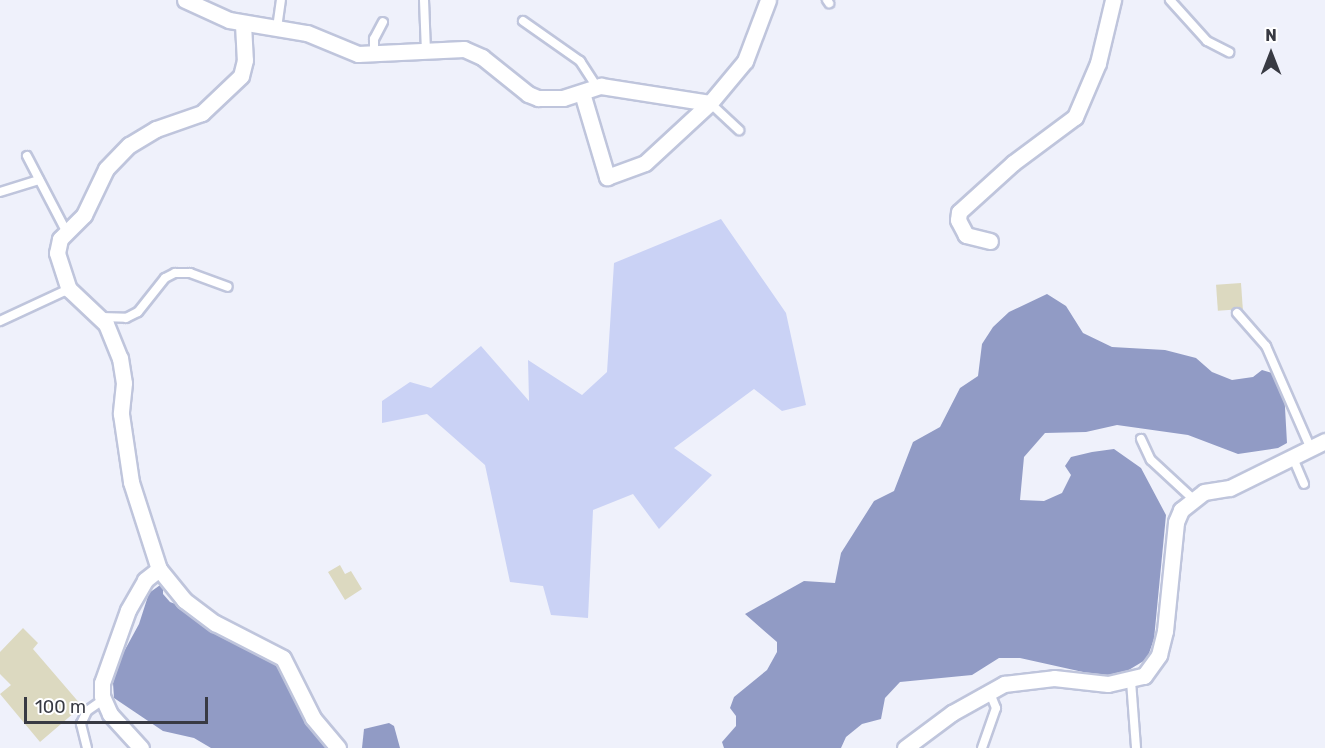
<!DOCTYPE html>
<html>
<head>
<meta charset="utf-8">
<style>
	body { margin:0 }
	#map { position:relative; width:1325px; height:748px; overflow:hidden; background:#eff1fb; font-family:Rubik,sans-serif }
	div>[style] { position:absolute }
	.green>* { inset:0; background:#cad2f5 }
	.water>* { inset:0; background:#919bc5 }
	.building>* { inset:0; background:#dcd9c0; transform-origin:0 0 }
	.roads { filter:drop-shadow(2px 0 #bfc5dc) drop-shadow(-2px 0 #bfc5dc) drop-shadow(0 2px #bfc5dc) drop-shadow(0 -2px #bfc5dc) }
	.lane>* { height:8px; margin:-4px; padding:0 4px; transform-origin:4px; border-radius:4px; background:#fff }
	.street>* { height:15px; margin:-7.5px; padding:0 7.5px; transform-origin:7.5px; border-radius:7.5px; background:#fff }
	span { translate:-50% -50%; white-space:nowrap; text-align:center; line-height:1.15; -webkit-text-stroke:6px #fff; paint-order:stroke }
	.north { position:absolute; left:1241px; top:24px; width:60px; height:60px; -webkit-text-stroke:4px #fff; paint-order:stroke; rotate:0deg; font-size:16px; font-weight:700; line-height:24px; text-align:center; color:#383a43 }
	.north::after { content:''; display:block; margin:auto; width:21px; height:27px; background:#383a43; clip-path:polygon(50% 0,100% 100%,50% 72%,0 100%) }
	.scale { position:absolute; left:24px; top:697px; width:184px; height:27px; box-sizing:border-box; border:3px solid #383a43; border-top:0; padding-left:8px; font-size:18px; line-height:21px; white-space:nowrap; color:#383a43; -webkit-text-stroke:4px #fff; paint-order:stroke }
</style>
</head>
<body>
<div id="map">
	<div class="green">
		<i style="clip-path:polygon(721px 219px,786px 313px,806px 405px,782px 411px,754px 389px,674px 448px,712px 475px,659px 529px,633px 494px,593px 510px,588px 618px,551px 615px,543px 586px,510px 582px,485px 465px,427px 414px,382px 423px,382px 401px,410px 382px,431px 388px,481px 346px,529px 401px,528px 360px,582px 395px,607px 372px,614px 263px)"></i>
	</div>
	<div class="water">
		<i style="clip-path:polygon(1047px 294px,1066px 306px,1083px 333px,1112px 347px,1165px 350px,1196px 358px,1212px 372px,1232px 380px,1253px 377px,1262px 370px,1272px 373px,1284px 390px,1287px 443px,1278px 448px,1238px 454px,1188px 435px,1117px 425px,1086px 432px,1045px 433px,1024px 457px,1020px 500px,1044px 501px,1062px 493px,1071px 475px,1065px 466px,1071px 457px,1092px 452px,1114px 449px,1141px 468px,1166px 515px,1154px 639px,1147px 659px,1122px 674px,1101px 676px,1020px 658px,999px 658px,972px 675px,900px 682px,885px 698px,881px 719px,862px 724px,846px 737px,841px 748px,724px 748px,722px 742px,736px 726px,736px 716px,730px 708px,734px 697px,767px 670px,777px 652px,777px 642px,745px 614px,804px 581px,835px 583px,841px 553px,874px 501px,894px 491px,913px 442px,940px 427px,960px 388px,978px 376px,982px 344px,993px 327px,1009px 312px)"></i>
		<i style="clip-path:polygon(163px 583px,163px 594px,170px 602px,194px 611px,274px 656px,327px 748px,211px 748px,194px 738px,163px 731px,114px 698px,113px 683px,121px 657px,139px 624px,149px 593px)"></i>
		<i style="clip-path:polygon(389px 723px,394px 726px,400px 748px,362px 748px,364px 729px)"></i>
	</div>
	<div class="building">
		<i style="left:1241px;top:283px;width:26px;height:25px;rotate:86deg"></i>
		<i style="clip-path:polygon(340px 565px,345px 574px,351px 571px,362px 589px,345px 600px,328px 572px)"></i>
		<i style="clip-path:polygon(23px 628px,38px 643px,33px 649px,82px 706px,40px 742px,0 694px,11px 685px,0 674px,0 652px)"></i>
	</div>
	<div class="roads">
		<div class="lane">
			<i style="left:424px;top:0;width:51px;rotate:87.8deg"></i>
			<i style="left:827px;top:0;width:4px;rotate:56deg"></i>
			<i style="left:1170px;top:0;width:55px;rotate:47.9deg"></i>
			<i style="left:1207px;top:41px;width:25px;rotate:27deg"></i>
			<i style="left:523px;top:21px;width:70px;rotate:35.1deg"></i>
			<i style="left:580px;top:61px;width:31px;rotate:57deg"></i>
			<i style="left:277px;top:28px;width:28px;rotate:-82deg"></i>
			<i style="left:374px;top:54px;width:15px;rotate:-90deg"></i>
			<i style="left:374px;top:39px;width:19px;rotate:-62deg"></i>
			<i style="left:710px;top:103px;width:40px;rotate:43deg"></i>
			<i style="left:27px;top:156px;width:87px;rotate:62.5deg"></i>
			<i style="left:0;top:192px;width:41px;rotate:-17.1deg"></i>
			<i style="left:1237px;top:313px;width:44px;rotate:48.7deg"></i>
			<i style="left:1266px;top:346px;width:112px;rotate:66.4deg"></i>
			<i style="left:101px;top:317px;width:25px;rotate:2deg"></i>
			<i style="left:126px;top:318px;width:13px;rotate:-27deg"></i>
			<i style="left:138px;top:312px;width:43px;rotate:-51.5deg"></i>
			<i style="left:165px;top:278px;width:11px;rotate:-27deg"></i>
			<i style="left:175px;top:273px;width:15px"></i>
			<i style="left:190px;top:273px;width:40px;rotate:20.2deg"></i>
			<i style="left:0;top:321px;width:76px;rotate:-24.9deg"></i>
			<i style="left:1141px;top:439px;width:23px;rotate:65deg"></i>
			<i style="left:1151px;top:460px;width:56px;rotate:42.8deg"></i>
			<i style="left:1293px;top:458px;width:28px;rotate:67deg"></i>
			<i style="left:1131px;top:681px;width:67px;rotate:85.7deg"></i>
			<i style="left:87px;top:748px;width:25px;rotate:-104deg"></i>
			<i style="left:81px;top:724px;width:14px;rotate:-65deg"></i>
			<i style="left:87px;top:711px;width:19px;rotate:-35deg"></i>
			<i style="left:982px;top:748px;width:42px;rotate:-70.7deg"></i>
			<i style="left:996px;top:708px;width:18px;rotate:-112deg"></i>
		</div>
		<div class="street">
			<i style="left:185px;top:0;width:48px;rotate:24.4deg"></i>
			<i style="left:229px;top:20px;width:79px;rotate:9.5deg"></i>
			<i style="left:307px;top:33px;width:55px;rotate:22.4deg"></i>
			<i style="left:358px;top:54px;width:106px;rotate:-2.7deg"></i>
			<i style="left:464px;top:49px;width:20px;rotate:24deg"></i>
			<i style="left:482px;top:57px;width:59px;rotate:38.8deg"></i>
			<i style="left:528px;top:94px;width:11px;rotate:22deg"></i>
			<i style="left:538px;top:98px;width:25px"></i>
			<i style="left:563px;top:98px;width:40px;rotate:-18deg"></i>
			<i style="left:601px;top:86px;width:110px;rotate:8.9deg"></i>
			<i style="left:710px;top:103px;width:55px;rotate:-50.2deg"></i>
			<i style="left:745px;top:61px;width:65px;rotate:-69.3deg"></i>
			<i style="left:243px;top:24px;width:36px;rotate:87deg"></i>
			<i style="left:245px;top:60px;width:16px;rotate:104deg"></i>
			<i style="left:241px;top:76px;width:54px;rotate:136.5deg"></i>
			<i style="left:202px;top:113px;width:49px;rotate:160.8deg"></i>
			<i style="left:156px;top:129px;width:31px;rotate:149deg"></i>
			<i style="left:129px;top:145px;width:33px;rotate:134deg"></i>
			<i style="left:106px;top:169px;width:51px;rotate:115.6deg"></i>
			<i style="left:84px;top:215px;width:34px;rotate:135deg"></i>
			<i style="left:60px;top:239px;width:14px;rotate:102deg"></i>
			<i style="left:57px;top:253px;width:38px;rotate:72deg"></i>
			<i style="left:69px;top:289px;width:51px;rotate:43.4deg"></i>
			<i style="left:106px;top:324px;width:37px;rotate:68deg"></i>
			<i style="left:120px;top:358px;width:25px;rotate:81deg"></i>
			<i style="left:124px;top:383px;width:31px;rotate:96deg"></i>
			<i style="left:121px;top:414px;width:69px;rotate:81.6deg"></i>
			<i style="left:131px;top:482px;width:91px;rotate:72.2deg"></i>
			<i style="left:159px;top:569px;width:40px;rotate:51deg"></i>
			<i style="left:184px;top:600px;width:39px;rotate:37deg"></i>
			<i style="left:215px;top:623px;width:76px;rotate:27.2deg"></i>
			<i style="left:283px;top:658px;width:67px;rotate:63.4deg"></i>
			<i style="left:313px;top:718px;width:39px;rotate:50deg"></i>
			<i style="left:582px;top:93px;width:88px;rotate:73.4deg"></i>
			<i style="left:607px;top:177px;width:40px;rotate:-20.2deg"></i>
			<i style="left:645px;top:163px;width:88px;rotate:-42.7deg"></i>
			<i style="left:990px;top:241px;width:25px;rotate:-166deg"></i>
			<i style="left:966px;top:235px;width:17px;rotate:-118deg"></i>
			<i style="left:958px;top:220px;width:8px;rotate:-83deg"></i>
			<i style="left:959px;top:212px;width:73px;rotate:-42.2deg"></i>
			<i style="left:1013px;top:163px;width:77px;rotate:-36.6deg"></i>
			<i style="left:1075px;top:117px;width:59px;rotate:-66.9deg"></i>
			<i style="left:1098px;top:63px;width:65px;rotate:-76.6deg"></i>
			<i style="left:141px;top:748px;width:46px;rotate:-132.4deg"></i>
			<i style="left:110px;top:714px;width:20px;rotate:-114deg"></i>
			<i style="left:102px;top:696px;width:13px;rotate:-90deg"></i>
			<i style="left:102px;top:683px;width:77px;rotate:-70.4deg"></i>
			<i style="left:128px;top:610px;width:34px;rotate:-60deg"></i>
			<i style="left:145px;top:580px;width:18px;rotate:-38deg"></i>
			<i style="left:905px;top:748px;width:59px;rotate:-36.7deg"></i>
			<i style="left:952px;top:713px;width:60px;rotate:-29.1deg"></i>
			<i style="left:1004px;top:684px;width:50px;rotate:-6.8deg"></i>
			<i style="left:1054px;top:678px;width:54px;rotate:6.3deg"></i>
			<i style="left:1108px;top:684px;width:37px;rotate:-13deg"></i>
			<i style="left:1144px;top:676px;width:26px;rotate:-54deg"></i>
			<i style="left:1159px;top:655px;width:25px;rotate:-76deg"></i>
			<i style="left:1165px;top:631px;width:110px;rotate:-84.2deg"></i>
			<i style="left:1176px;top:522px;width:13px;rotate:-67deg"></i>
			<i style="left:1181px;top:510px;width:29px;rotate:-38deg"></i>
			<i style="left:1204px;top:492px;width:26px;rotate:-9deg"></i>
			<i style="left:1230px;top:488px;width:106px;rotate:-26.3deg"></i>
		</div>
	</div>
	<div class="north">N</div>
	<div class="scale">100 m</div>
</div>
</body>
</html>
